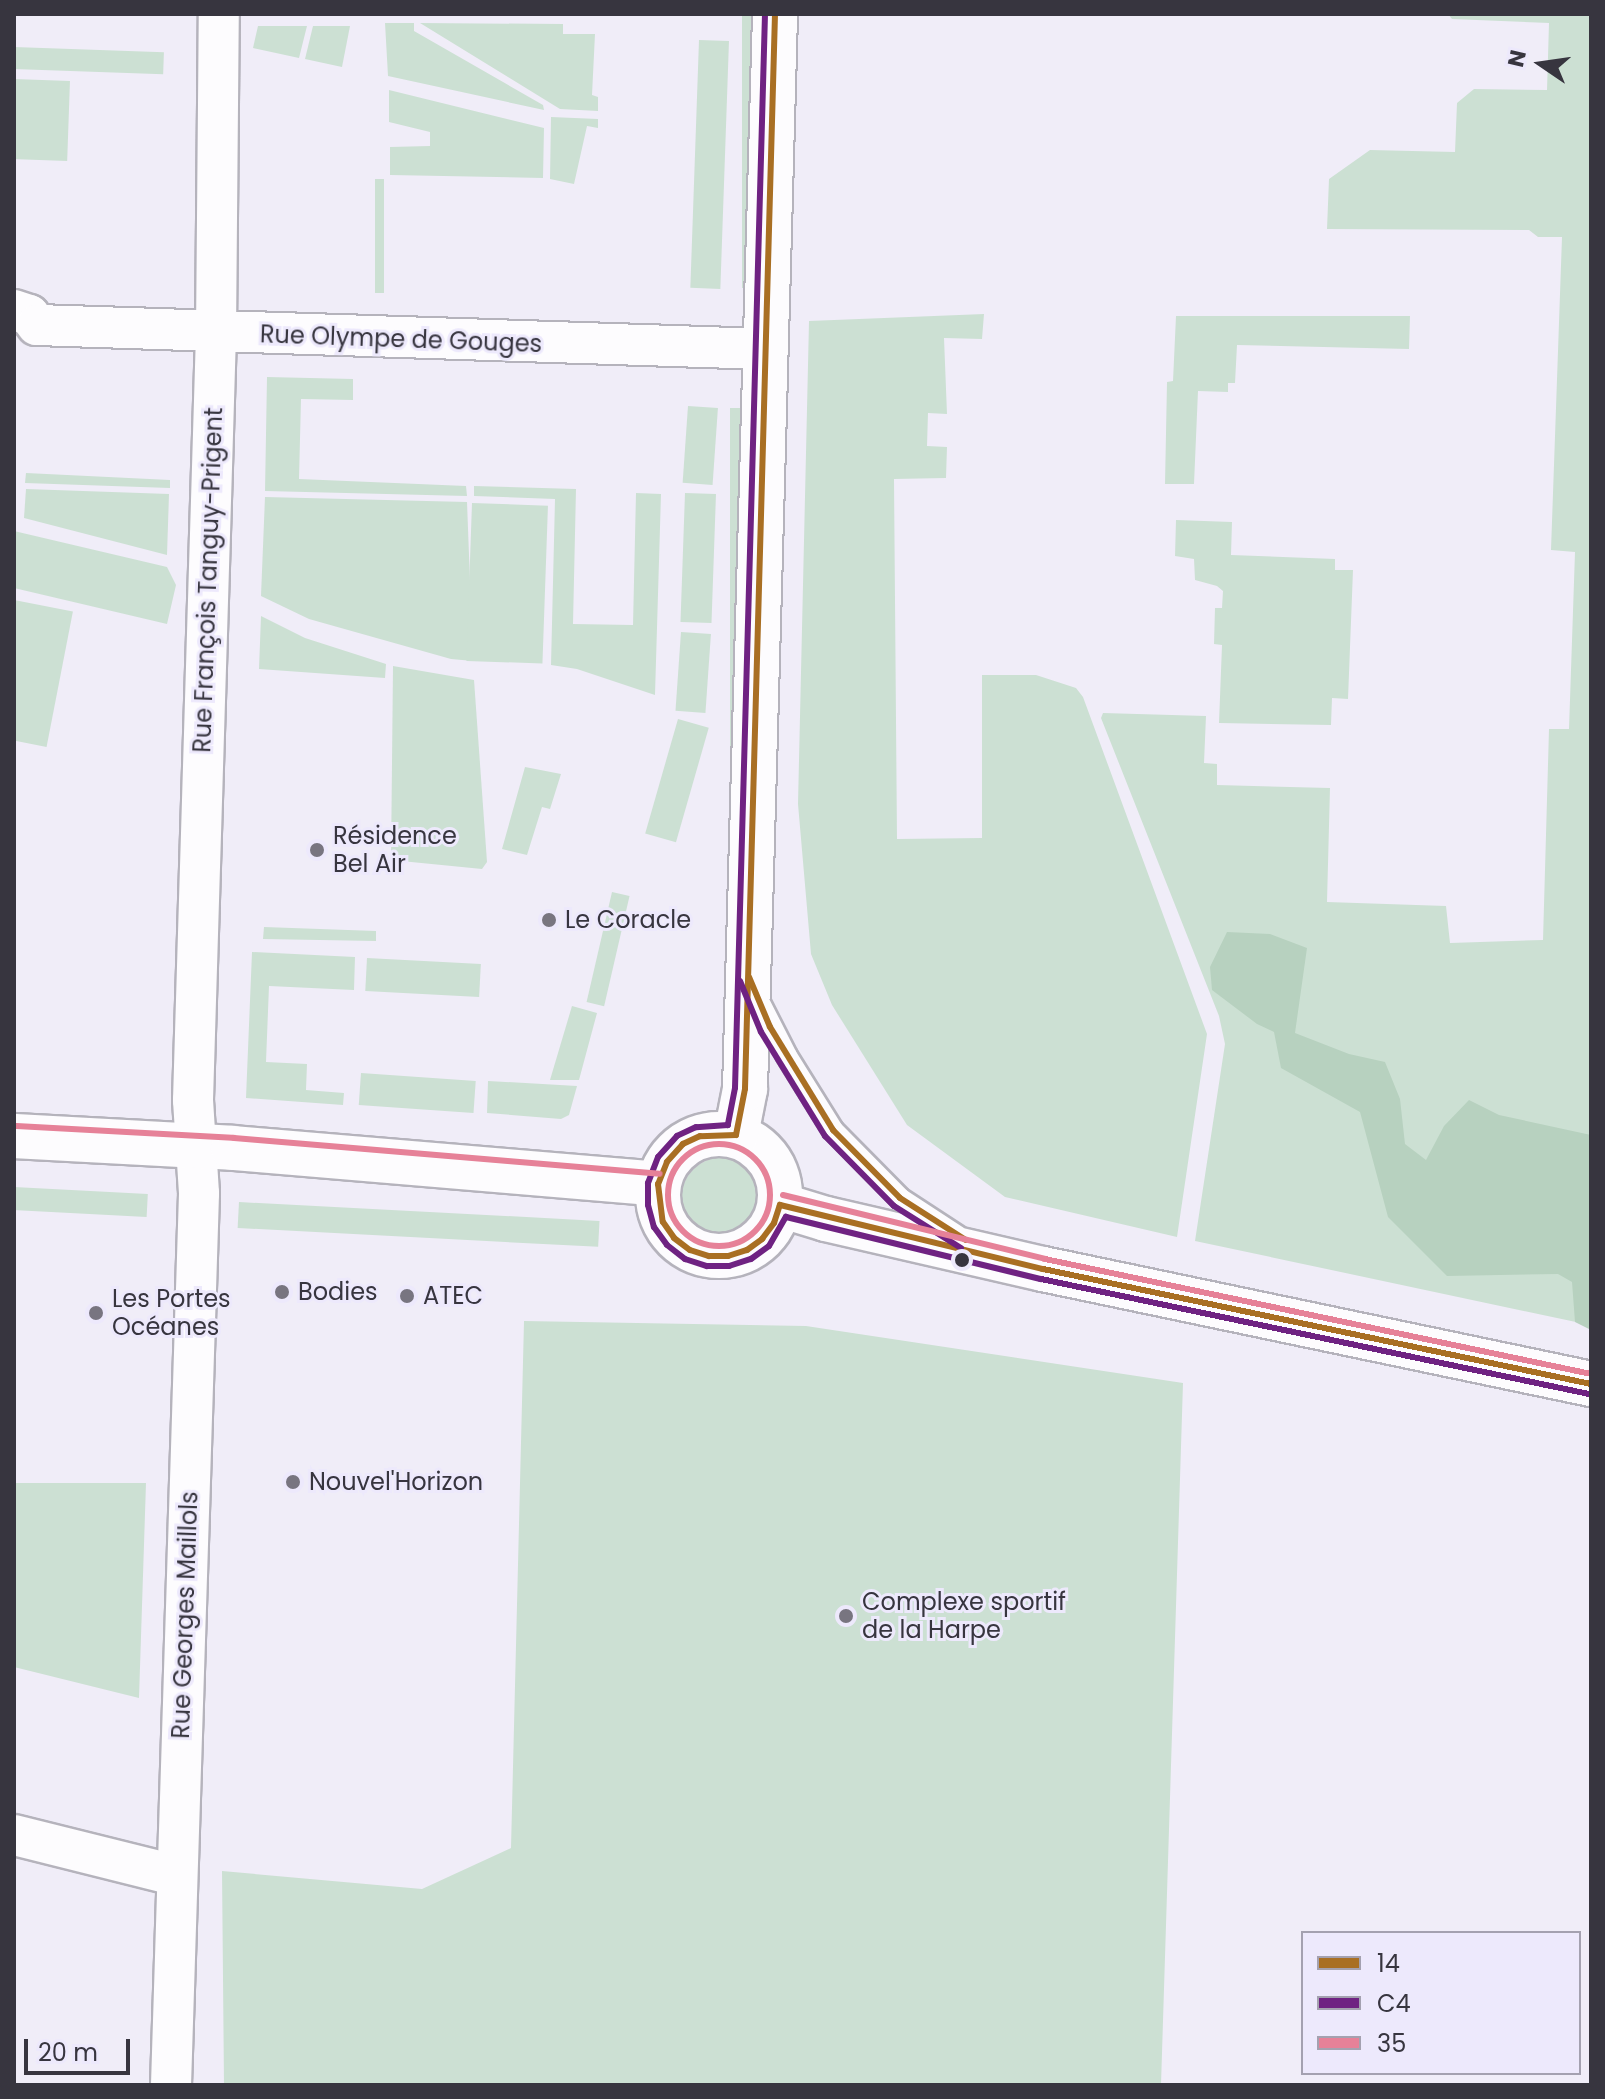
<!DOCTYPE html>
<html>
<head>
<meta charset="utf-8">
<style>
	body { margin:0 }
	#map { position:relative; width:1605px; height:2099px; overflow:hidden; background:#f0edf8; font-family:Poppins,sans-serif }
	div>[style] { position:absolute }
	.green>* { inset:0; background:#cce0d3; transform-origin:0 0 }
	.round { border-radius:50% }
	.forest>* { inset:0; background:#b7d1bf }
	.roads { filter:drop-shadow(2px 0 #b5b3bc) drop-shadow(-2px 0 #b5b3bc) drop-shadow(0 2px #b5b3bc) drop-shadow(0 -2px #b5b3bc) }
	.service>* { height:20px; margin:-10px; padding:0 10px; transform-origin:10px; border-radius:10px; background:#fdfcfe }
	.minor>* { height:40px; margin:-20px; padding:0 20px; transform-origin:20px; border-radius:20px; background:#fdfcfe }
	.tertiary>* { height:44px; margin:-22px; padding:0 22px; transform-origin:22px; border-radius:22px; background:#fdfcfe }
	.tertiary>.ring { margin:-22px; padding:0; box-sizing:content-box; background:none; border:44px solid #fdfcfe; border-radius:50% }
	.bus-1>* { height:6px; margin:-3px; padding:0 3px; transform-origin:3px; border-radius:3px; background:#a96f23 }
	.bus-2>* { height:6px; margin:-3px; padding:0 3px; transform-origin:3px; border-radius:3px; background:#6f2282 }
	.bus-3>* { height:6px; margin:-3px; padding:0 3px; transform-origin:3px; border-radius:3px; background:#e68198 }
	.bus-3>.ring { margin:-3px; padding:0; box-sizing:content-box; background:none; border:6px solid #e68198; border-radius:50% }
	.dots>* { width:22px; height:22px; translate:-50% -50%; box-sizing:border-box; border:4px solid #ede9fc; border-radius:50% }
	span { translate:-50% -50%; white-space:nowrap; text-align:center; line-height:1.15; -webkit-text-stroke:6px #ede9fc; paint-order:stroke }
	.street-label { font-size:24px; color:#37353f }
	.poi-label { font-size:24px; color:#37353f }
	.left { translate:0 -50%; text-align:left }
	.frame { position:absolute; inset:0; border:16px solid #37353f; pointer-events:none }
	.legend { position:absolute; left:1301px; top:1931px; width:280px; height:144px; box-sizing:border-box; background:#ede9fc; border:2px solid #a4a1b0; margin:0; padding:10px 14px; list-style:none; font-size:24px; color:#37353f }
	.legend li { display:flex; align-items:center; gap:16px; height:40px }
	.legend b { width:40px; border:2px solid #a4a1b0 }
	.north { position:absolute; left:1501px; top:24px; width:80px; height:80px; -webkit-text-stroke:6px #ede9fc; paint-order:stroke; rotate:283deg; font-size:22px; font-weight:700; line-height:32px; text-align:center; color:#37353f }
	.north::after { content:''; display:block; margin:auto; width:28px; height:36px; background:#37353f; clip-path:polygon(50% 0,100% 100%,50% 72%,0 100%) }
	.scale { position:absolute; left:24px; top:2039px; width:106px; height:36px; box-sizing:border-box; border:4px solid #37353f; border-top:0; padding-left:10px; font-size:24px; line-height:28px; white-space:nowrap; color:#37353f; -webkit-text-stroke:6px #ede9fc; paint-order:stroke }
</style>
</head>
<body>
<div id="map">
	<div class="green">
		<i style="left:742px;top:14px;width:11px;height:274px"></i>
		<i style="clip-path:polygon(1448px 14px,1591px 14px,1590px 1325px,1195px 1241px,1225px 1044px,1219px 1016px,1101px 718px,1103px 713px,1206px 716px,1204px 763px,1217px 764px,1217px 785px,1330px 788px,1327px 902px,1446px 906px,1450px 943px,1543px 940px,1549px 729px,1569px 729px,1575px 552px,1551px 550px,1562px 237px,1538px 237px,1529px 230px,1327px 229px,1329px 179px,1370px 150px,1455px 152px,1457px 103px,1474px 89px,1547px 90px,1549px 23px,1452px 19px)"></i>
		<i style="clip-path:polygon(385px 23px,414px 23px,414px 31px,543px 105px,544px 110px,388px 76px)"></i>
		<i style="clip-path:polygon(420px 23px,563px 24px,563px 34px,595px 34px,592px 95px,598px 97px,598px 111px,560px 109px)"></i>
		<i style="clip-path:polygon(258px 26px,307px 26px,299px 58px,253px 48px)"></i>
		<i style="clip-path:polygon(313px 26px,350px 26px,342px 67px,305px 59px)"></i>
		<i style="left:699px;top:40px;width:30px;height:248px;rotate:2deg"></i>
		<i style="left:14px;top:47px;width:150px;height:22px;rotate:2deg"></i>
		<i style="left:14px;top:79px;width:56px;height:80px;rotate:2deg"></i>
		<i style="clip-path:polygon(389px 90px,544px 128px,543px 178px,390px 175px,390px 147px,430px 146px,430px 132px,389px 122px)"></i>
		<i style="clip-path:polygon(551px 117px,598px 119px,598px 128px,587px 126px,574px 184px,550px 179px)"></i>
		<i style="left:375px;top:179px;width:9px;height:114px"></i>
		<i style="clip-path:polygon(984px 314px,982px 339px,944px 338px,947px 414px,928px 413px,927px 446px,947px 447px,946px 478px,894px 479px,897px 839px,982px 838px,982px 675px,1036px 675px,1076px 688px,1083px 697px,1207px 1034px,1177px 1237px,1005px 1197px,907px 1125px,832px 1005px,811px 954px,798px 804px,809px 321px)"></i>
		<i style="clip-path:polygon(1176px 316px,1410px 316px,1409px 349px,1237px 345px,1235px 383px,1228px 383px,1228px 392px,1198px 391px,1194px 484px,1165px 484px,1167px 382px,1173px 381px)"></i>
		<i style="clip-path:polygon(267px 377px,353px 379px,353px 400px,301px 399px,299px 479px,466px 486px,467px 496px,265px 491px)"></i>
		<i style="left:688px;top:406px;width:30px;height:77px;rotate:4deg"></i>
		<i style="left:730px;top:408px;width:11px;height:425px"></i>
		<i style="clip-path:polygon(26px 473px,170px 480px,170px 488px,25px 483px)"></i>
		<i style="clip-path:polygon(474px 486px,576px 489px,573px 624px,633px 625px,636px 493px,661px 494px,655px 695px,577px 669px,551px 665px,555px 499px,474px 496px)"></i>
		<i style="clip-path:polygon(26px 489px,169px 494px,167px 555px,24px 518px)"></i>
		<i style="left:685px;top:493px;width:31px;height:129px;rotate:2deg"></i>
		<i style="clip-path:polygon(265px 497px,467px 502px,473px 661px,451px 659px,309px 619px,261px 596px)"></i>
		<i style="left:472px;top:503px;width:76px;height:158px;rotate:2deg"></i>
		<i style="clip-path:polygon(1176px 520px,1232px 522px,1231px 555px,1335px 559px,1335px 570px,1353px 570px,1348px 699px,1332px 698px,1331px 725px,1219px 723px,1222px 645px,1214px 644px,1215px 608px,1222px 608px,1223px 591px,1217px 586px,1195px 580px,1194px 559px,1175px 556px)"></i>
		<i style="clip-path:polygon(14px 531px,167px 567px,176px 585px,167px 624px,14px 588px)"></i>
		<i style="left:14px;top:600px;width:60px;height:138px;rotate:11deg"></i>
		<i style="clip-path:polygon(261px 616px,305px 638px,386px 664px,385px 678px,259px 669px)"></i>
		<i style="left:681px;top:632px;width:30px;height:79px;rotate:4deg"></i>
		<i style="clip-path:polygon(393px 666px,474px 680px,487px 862px,482px 869px,391px 860px)"></i>
		<i style="left:678px;top:719px;width:32px;height:119px;rotate:16deg"></i>
		<i style="clip-path:polygon(525px 767px,561px 774px,550px 809px,542px 807px,527px 855px,502px 849px)"></i>
		<i style="left:612px;top:892px;width:18px;height:113px;rotate:13deg"></i>
		<i style="clip-path:polygon(264px 927px,376px 931px,376px 941px,263px 939px)"></i>
		<i style="clip-path:polygon(252px 952px,355px 957px,354px 990px,269px 986px,266px 1062px,307px 1064px,306px 1090px,344px 1093px,343px 1105px,246px 1098px)"></i>
		<i style="left:367px;top:958px;width:114px;height:33px;rotate:3deg"></i>
		<i style="clip-path:polygon(572px 1006px,597px 1013px,579px 1080px,550px 1080px)"></i>
		<i style="left:361px;top:1073px;width:115px;height:32px;rotate:4deg"></i>
		<i style="clip-path:polygon(488px 1081px,577px 1086px,569px 1115px,561px 1119px,487px 1113px)"></i>
		<i class="round" style="left:681px;top:1157px;width:84px;height:84px"></i>
		<i style="left:14px;top:1187px;width:134px;height:23px;rotate:3deg"></i>
		<i style="left:239px;top:1202px;width:361px;height:26px;rotate:3deg"></i>
		<i style="clip-path:polygon(524px 1321px,806px 1326px,1183px 1383px,1161px 2085px,224px 2085px,222px 1871px,422px 1889px,511px 1848px)"></i>
		<i style="clip-path:polygon(14px 1483px,146px 1483px,139px 1698px,14px 1667px)"></i>
	</div>
	<div class="forest">
		<i style="clip-path:polygon(1227px 932px,1270px 934px,1307px 948px,1295px 1033px,1349px 1054px,1385px 1062px,1400px 1099px,1405px 1144px,1426px 1160px,1444px 1126px,1469px 1100px,1499px 1115px,1591px 1135px,1591px 1330px,1575px 1322px,1572px 1282px,1558px 1274px,1447px 1276px,1388px 1217px,1360px 1112px,1281px 1068px,1274px 1032px,1257px 1024px,1212px 990px,1210px 967px)"></i>
	</div>
	<div class="roads">
		<div class="service">
			<i style="left:758px;top:999px;width:64px;rotate:63deg"></i>
			<i style="left:787px;top:1056px;width:87px;rotate:58.1deg"></i>
			<i style="left:833px;top:1130px;width:95px;rotate:45.4deg"></i>
			<i style="left:900px;top:1198px;width:69px;rotate:33.2deg"></i>
		</div>
		<div class="minor">
			<i style="left:14px;top:310px;width:16px;rotate:18deg"></i>
			<i style="left:29px;top:315px;width:13px;rotate:51deg"></i>
			<i style="left:37px;top:325px;width:728px;rotate:1.89deg"></i>
			<i style="left:14px;top:1835px;width:166px;rotate:14deg"></i>
			<i style="left:171px;top:2085px;width:892px;rotate:-88.2deg"></i>
			<i style="left:199px;top:1193px;width:93px;rotate:-93.7deg"></i>
			<i style="left:193px;top:1100px;width:767px;rotate:-88.28deg"></i>
			<i style="left:216px;top:333px;width:319px;rotate:-89.5deg"></i>
		</div>
		<div class="tertiary">
			<i class="ring" style="left:658px;top:1134px;width:78px;height:78px"></i>
			<i style="left:736px;top:1135px;width:47px;rotate:-78.9deg"></i>
			<i style="left:745px;top:1089px;width:1075px;rotate:-88.4deg"></i>
			<i style="left:14px;top:1136px;width:219px;rotate:3.1deg"></i>
			<i style="left:233px;top:1148px;width:427px;rotate:4.8deg"></i>
			<i style="left:780px;top:1205px;width:48px;rotate:16.9deg"></i>
			<i style="left:826px;top:1219px;width:223px;rotate:13deg"></i>
			<i style="left:1043px;top:1269px;width:560px;rotate:11.85deg"></i>
		</div>
	</div>
	<div class="bus-1">
		<i style="left:775px;top:14px;width:1075px;rotate:91.6deg"></i>
		<i style="left:745px;top:1089px;width:47px;rotate:101.1deg"></i>
		<i style="left:736px;top:1135px;width:36px;rotate:178deg"></i>
		<i style="left:700px;top:1136px;width:19px;rotate:155deg"></i>
		<i style="left:683px;top:1144px;width:24px;rotate:132deg"></i>
		<i style="left:667px;top:1162px;width:24px;rotate:112deg"></i>
		<i style="left:658px;top:1184px;width:38px;rotate:83deg"></i>
		<i style="left:663px;top:1222px;width:19px;rotate:55deg"></i>
		<i style="left:674px;top:1238px;width:20px;rotate:37deg"></i>
		<i style="left:690px;top:1250px;width:20px;rotate:18deg"></i>
		<i style="left:709px;top:1256px;width:19px"></i>
		<i style="left:728px;top:1256px;width:20px;rotate:-18deg"></i>
		<i style="left:747px;top:1250px;width:19px;rotate:-36deg"></i>
		<i style="left:762px;top:1239px;width:20px;rotate:-53deg"></i>
		<i style="left:774px;top:1223px;width:19px;rotate:-72deg"></i>
		<i style="left:780px;top:1205px;width:271px;rotate:13.7deg"></i>
		<i style="left:1043px;top:1269px;width:560px;rotate:11.85deg"></i>
		<i style="left:749px;top:977px;width:54px;rotate:67.2deg"></i>
		<i style="left:770px;top:1027px;width:121px;rotate:58.5deg"></i>
		<i style="left:833px;top:1130px;width:95px;rotate:45.4deg"></i>
		<i style="left:900px;top:1198px;width:78px;rotate:32.5deg"></i>
	</div>
	<div class="bus-2">
		<i style="left:765px;top:14px;width:1074px;rotate:91.6deg"></i>
		<i style="left:735px;top:1088px;width:38px;rotate:101deg"></i>
		<i style="left:728px;top:1125px;width:32px;rotate:176deg"></i>
		<i style="left:696px;top:1127px;width:21px;rotate:155deg"></i>
		<i style="left:677px;top:1136px;width:28px;rotate:132deg"></i>
		<i style="left:658px;top:1157px;width:28px;rotate:111deg"></i>
		<i style="left:648px;top:1183px;width:22px;rotate:90deg"></i>
		<i style="left:648px;top:1205px;width:23px;rotate:75deg"></i>
		<i style="left:654px;top:1227px;width:22px;rotate:54deg"></i>
		<i style="left:667px;top:1245px;width:23px;rotate:38deg"></i>
		<i style="left:685px;top:1259px;width:23px;rotate:18deg"></i>
		<i style="left:707px;top:1266px;width:22px"></i>
		<i style="left:729px;top:1266px;width:23px;rotate:-18deg"></i>
		<i style="left:751px;top:1259px;width:22px;rotate:-36deg"></i>
		<i style="left:769px;top:1246px;width:34px;rotate:-60deg"></i>
		<i style="left:786px;top:1217px;width:262px;rotate:13.7deg"></i>
		<i style="left:1041px;top:1279px;width:560px;rotate:11.85deg"></i>
		<i style="left:740px;top:981px;width:55px;rotate:67.6deg"></i>
		<i style="left:761px;top:1032px;width:122px;rotate:58.4deg"></i>
		<i style="left:825px;top:1136px;width:98px;rotate:45.4deg"></i>
		<i style="left:894px;top:1206px;width:79px;rotate:32.1deg"></i>
	</div>
	<div class="bus-3">
		<i style="left:15px;top:1126px;width:219px;rotate:3.1deg"></i>
		<i style="left:234px;top:1138px;width:427px;rotate:4.8deg"></i>
		<i class="ring" style="left:668px;top:1144px;width:96px;height:96px"></i>
		<i style="left:783px;top:1195px;width:270px;rotate:13.7deg"></i>
		<i style="left:1045px;top:1259px;width:558px;rotate:11.89deg"></i>
	</div>
	<div class="dots">
		<i style="left:317px;top:850px;background:#787580"></i>
		<i style="left:549px;top:920px;background:#787580"></i>
		<i style="left:962px;top:1260px;background:#37353f"></i>
		<i style="left:282px;top:1292px;background:#787580"></i>
		<i style="left:407px;top:1296px;background:#787580"></i>
		<i style="left:96px;top:1313px;background:#787580"></i>
		<i style="left:293px;top:1482px;background:#787580"></i>
		<i style="left:846px;top:1616px;background:#787580"></i>
	</div>
	<div class="street-label">
		<span style="left:401px;top:339px;rotate:2deg">Rue Olympe de Gouges</span>
		<span style="left:208px;top:580px;rotate:-88deg">Rue François Tanguy-Prigent</span>
		<span style="left:185px;top:1615px;rotate:-88deg">Rue Georges Maillols</span>
	</div>
	<div class="poi-label">
		<span class="left" style="left:333px;top:850px">Résidence<br>Bel Air</span>
		<span class="left" style="left:565px;top:920px">Le Coracle</span>
		<span class="left" style="left:298px;top:1292px">Bodies</span>
		<span class="left" style="left:423px;top:1296px">ATEC</span>
		<span class="left" style="left:112px;top:1313px">Les Portes<br>Océanes</span>
		<span class="left" style="left:309px;top:1482px">Nouvel'Horizon</span>
		<span class="left" style="left:862px;top:1616px">Complexe sportif<br>de la Harpe</span>
	</div>
	<div class="frame"></div>
	<ul class="legend">
	<li><b style="height:10px;background:#a96f23"></b>14</li>
	<li><b style="height:10px;background:#6f2282"></b>C4</li>
	<li><b style="height:10px;background:#e68198"></b>35</li>
	</ul>
	<div class="north">N</div>
	<div class="scale">20 m</div>
</div>
</body>
</html>
